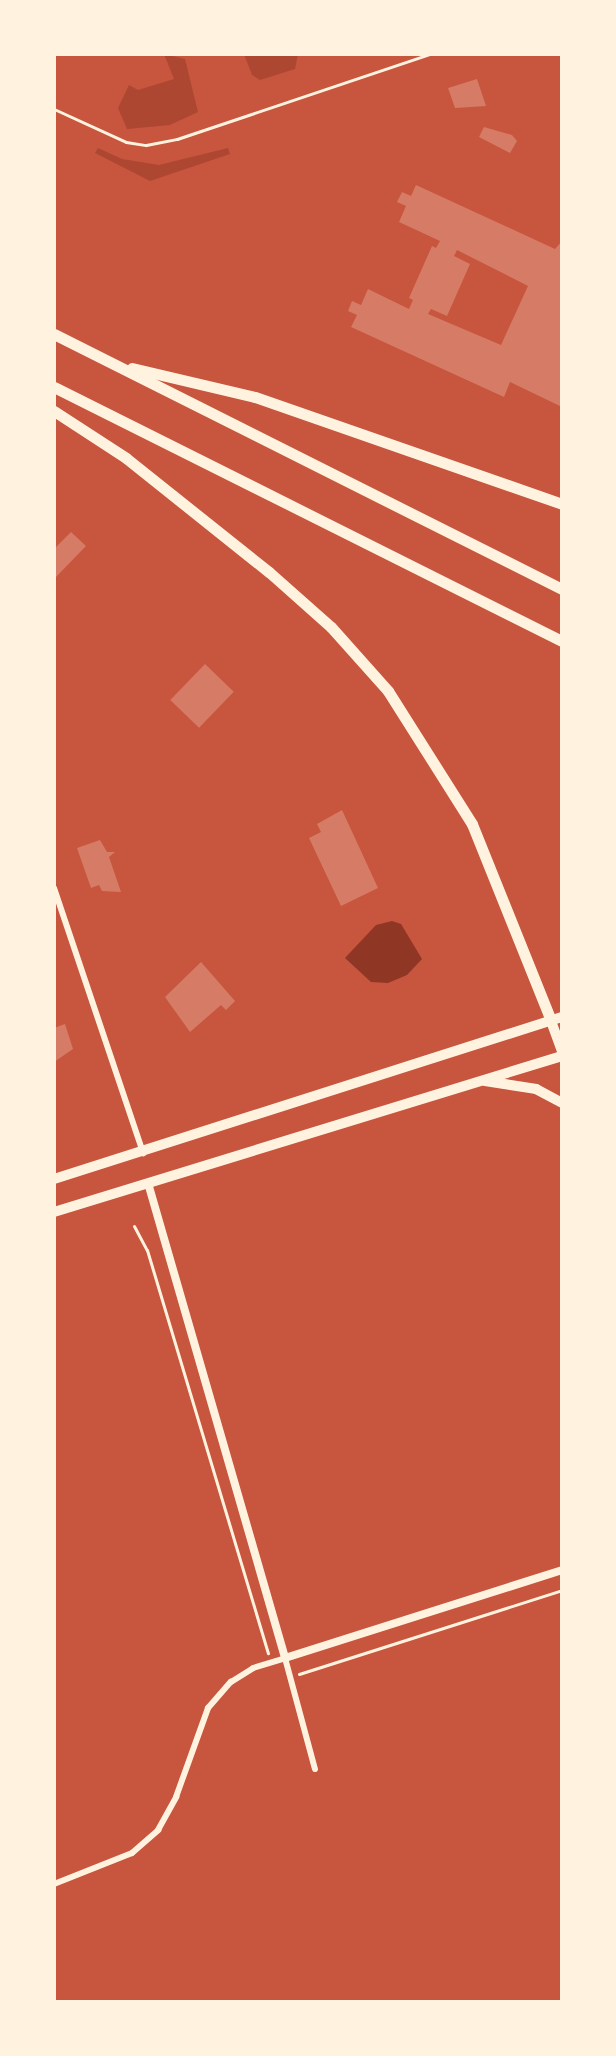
<!DOCTYPE html>
<html>
<head>
<meta charset="utf-8">
<style>
	body { margin:0 }
	#map { position:relative; width:616px; height:2056px; overflow:hidden; background:#c8553d; font-family:"Titillium Web",sans-serif }
	div>[style] { position:absolute }
	.green>* { inset:0; background:#ae4732 }
	.water>* { inset:0; background:#8f3625 }
	.building>* { inset:0; background:#d67c66; transform-origin:0 0 }
	.path>* { height:3px; margin:-1.5px; padding:0 1.5px; transform-origin:1.5px; border-radius:1.5px; background:#fff3e0 }
	.service>* { height:3px; margin:-1.5px; padding:0 1.5px; transform-origin:1.5px; border-radius:1.5px; background:#fff3e0 }
	.minor>* { height:6px; margin:-3px; padding:0 3px; transform-origin:3px; border-radius:3px; background:#fff3e0 }
	.tertiary>* { height:8px; margin:-4px; padding:0 4px; transform-origin:4px; border-radius:4px; background:#fff3e0 }
	.trunk>* { height:10px; margin:-5px; padding:0 5px; transform-origin:5px; border-radius:5px; background:#fff3e0 }
	.motorway>* { height:11px; margin:-5.5px; padding:0 5.5px; transform-origin:5.5px; border-radius:5.5px; background:#fff3e0 }
	span { translate:-50% -50%; white-space:nowrap; text-align:center; line-height:1.15; -webkit-text-stroke:6px #fff3e0; paint-order:stroke }
	.frame { position:absolute; inset:0; border:56px solid #fff3e0; pointer-events:none }
</style>
</head>
<body>
<div id="map">
	<div class="green">
		<i style="clip-path:polygon(164px 54px,185px 59px,198px 112px,170px 125px,127px 129px,118px 108px,129px 85px,138px 90px,174px 79px)"></i>
		<i style="clip-path:polygon(244px 54px,298px 54px,295px 69px,260px 80px,252px 75px)"></i>
		<i style="clip-path:polygon(98px 148px,122px 159px,159px 165px,228px 148px,230px 154px,150px 181px,95px 153px)"></i>
	</div>
	<div class="water">
		<i style="clip-path:polygon(392px 921px,401px 924px,422px 959px,407px 975px,388px 983px,371px 982px,345px 958px,376px 925px)"></i>
	</div>
	<div class="building">
		<i style="clip-path:polygon(477px 79px,486px 106px,455px 108px,448px 88px)"></i>
		<i style="clip-path:polygon(484px 127px,512px 135px,517px 141px,510px 153px,479px 137px)"></i>
		<i style="clip-path:polygon(evenodd,416px 185px,555px 249px,562px 241px,560px 406px,510px 382px,504px 397px,351px 327px,357px 315px,348px 311px,352px 301px,361px 305px,368px 289px,409px 309px,413px 300px,409px 298px,432px 246px,436px 248px,440px 241px,399px 222px,406px 206px,397px 202px,402px 192px,411px 196px,416px 185px,457px 250px,528px 286px,501px 345px,428px 314px,431px 309px,447px 316px,470px 264px,454px 256px,457px 250px)"></i>
		<i style="clip-path:polygon(71px 532px,86px 546px,54px 579px,54px 549px)"></i>
		<i style="left:205px;top:664px;width:40px;height:50px;rotate:44deg"></i>
		<i style="clip-path:polygon(342px 810px,378px 888px,341px 906px,309px 838px,321px 832px,317px 824px)"></i>
		<i style="clip-path:polygon(100px 840px,107px 852px,115px 852px,109px 857px,121px 892px,102px 891px,99px 885px,91px 888px,77px 848px)"></i>
		<i style="clip-path:polygon(201px 962px,235px 1001px,226px 1010px,221px 1005px,190px 1032px,165px 997px)"></i>
		<i style="clip-path:polygon(65px 1024px,73px 1049px,54px 1062px,54px 1028px)"></i>
	</div>
	<div class="path">
		<i style="left:134px;top:1226px;width:27px;rotate:62deg"></i>
		<i style="left:147px;top:1250px;width:421px;rotate:73.3deg"></i>
		<i style="left:299px;top:1674px;width:276px;rotate:-17.7deg"></i>
	</div>
	<div class="service">
		<i style="left:54px;top:109px;width:79px;rotate:24.6deg"></i>
		<i style="left:126px;top:142px;width:20px;rotate:9deg"></i>
		<i style="left:146px;top:145px;width:32px;rotate:-11deg"></i>
		<i style="left:177px;top:139px;width:267px;rotate:-18.6deg"></i>
	</div>
	<div class="minor">
		<i style="left:54px;top:888px;width:280px;rotate:71.4deg"></i>
		<i style="left:54px;top:1884px;width:84px;rotate:-21.7deg"></i>
		<i style="left:132px;top:1853px;width:35px;rotate:-41deg"></i>
		<i style="left:158px;top:1830px;width:38px;rotate:-61deg"></i>
		<i style="left:176px;top:1797px;width:95px;rotate:-70.2deg"></i>
		<i style="left:208px;top:1708px;width:35px;rotate:-49deg"></i>
		<i style="left:231px;top:1682px;width:26px;rotate:-32deg"></i>
		<i style="left:253px;top:1668px;width:34px;rotate:-17deg"></i>
		<i style="left:285px;top:1658px;width:115px;rotate:74.9deg"></i>
	</div>
	<div class="tertiary">
		<i style="left:148px;top:1183px;width:494px;rotate:73.9deg"></i>
		<i style="left:285px;top:1658px;width:291px;rotate:-17.6deg"></i>
	</div>
	<div class="trunk">
		<i style="left:551px;top:1021px;width:32px;rotate:70deg"></i>
		<i style="left:485px;top:1081px;width:52px;rotate:8.9deg"></i>
		<i style="left:536px;top:1089px;width:30px;rotate:28deg"></i>
		<i style="left:54px;top:1179px;width:533px;rotate:-17.69deg"></i>
		<i style="left:54px;top:1212px;width:531px;rotate:-17.07deg"></i>
	</div>
	<div class="motorway">
		<i style="left:54px;top:334px;width:568px;rotate:26.66deg"></i>
		<i style="left:132px;top:368px;width:126px;rotate:13.3deg"></i>
		<i style="left:255px;top:397px;width:325px;rotate:19.2deg"></i>
		<i style="left:54px;top:387px;width:568px;rotate:26.57deg"></i>
		<i style="left:54px;top:411px;width:86px;rotate:33.1deg"></i>
		<i style="left:126px;top:458px;width:183px;rotate:38.6deg"></i>
		<i style="left:269px;top:572px;width:83px;rotate:41.6deg"></i>
		<i style="left:331px;top:627px;width:86px;rotate:48.3deg"></i>
		<i style="left:388px;top:691px;width:157px;rotate:57.7deg"></i>
		<i style="left:472px;top:824px;width:212px;rotate:68.1deg"></i>
	</div>
	<div class="frame"></div>
</div>
</body>
</html>
